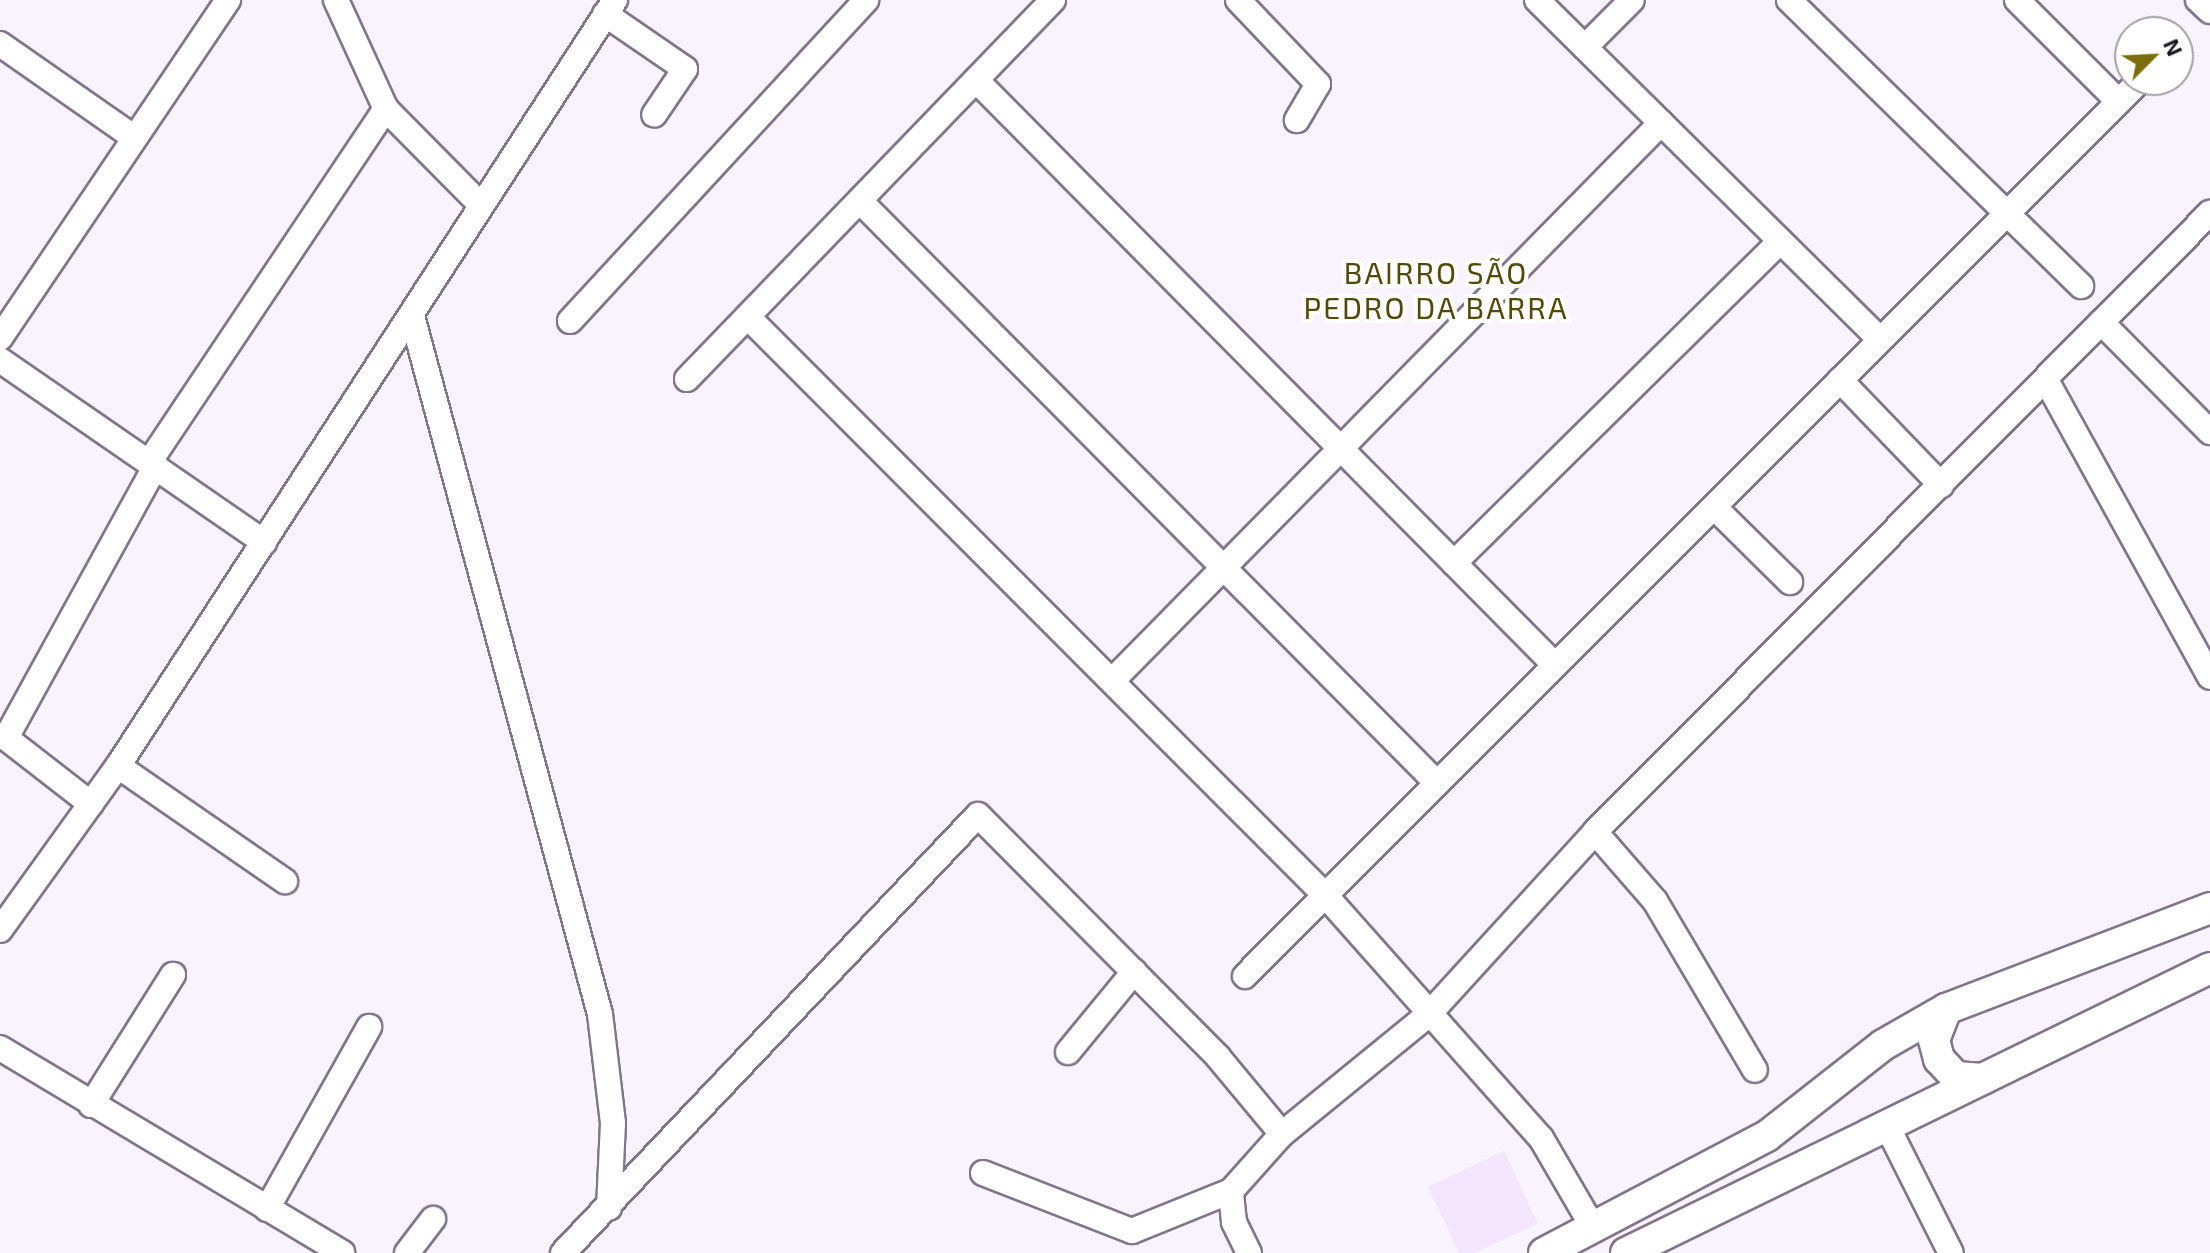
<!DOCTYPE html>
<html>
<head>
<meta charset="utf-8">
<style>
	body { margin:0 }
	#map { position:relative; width:2210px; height:1253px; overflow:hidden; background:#f8f3fc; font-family:"Exo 2",sans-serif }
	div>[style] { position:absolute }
	.built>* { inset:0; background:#f2e5fd; transform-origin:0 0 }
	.roads { filter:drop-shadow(2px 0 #807589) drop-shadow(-2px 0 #807589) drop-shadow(0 2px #807589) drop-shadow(0 -2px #807589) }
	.minor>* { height:24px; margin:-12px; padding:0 12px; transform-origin:12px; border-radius:12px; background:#fff }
	.major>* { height:30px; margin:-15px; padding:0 15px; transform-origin:15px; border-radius:15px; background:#fff }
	span { translate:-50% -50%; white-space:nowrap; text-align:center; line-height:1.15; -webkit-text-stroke:8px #fff; paint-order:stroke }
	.neighbourhood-label { font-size:30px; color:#534907; letter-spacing:2px }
	.north { position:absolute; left:2114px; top:16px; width:80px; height:80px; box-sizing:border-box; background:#fff; border:2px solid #a3a1a4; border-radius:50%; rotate:66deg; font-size:22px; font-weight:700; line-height:32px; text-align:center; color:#19151c }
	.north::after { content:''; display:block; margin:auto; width:28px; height:36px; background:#7d6e0b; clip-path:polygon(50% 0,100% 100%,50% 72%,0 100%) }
</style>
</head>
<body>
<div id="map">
	<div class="built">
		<i style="left:1504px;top:1151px;width:80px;height:84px;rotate:65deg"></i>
	</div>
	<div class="roads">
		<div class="minor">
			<i style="left:336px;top:0;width:120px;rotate:65.4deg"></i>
			<i style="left:386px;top:109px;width:132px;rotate:45.3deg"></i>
			<i style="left:1238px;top:0;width:116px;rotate:46.4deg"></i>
			<i style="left:1318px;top:84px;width:42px;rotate:120.3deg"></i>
			<i style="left:1537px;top:0;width:483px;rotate:44.7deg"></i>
			<i style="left:1789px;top:0;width:409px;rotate:44.4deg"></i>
			<i style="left:2017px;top:0;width:144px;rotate:45deg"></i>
			<i style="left:2198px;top:0;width:16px;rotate:43deg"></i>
			<i style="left:605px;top:14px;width:97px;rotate:34.5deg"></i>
			<i style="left:685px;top:69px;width:55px;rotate:124deg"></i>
			<i style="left:0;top:44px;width:161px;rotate:34.9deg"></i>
			<i style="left:1585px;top:47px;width:66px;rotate:-45deg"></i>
			<i style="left:976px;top:80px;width:823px;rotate:45.3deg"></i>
			<i style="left:860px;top:201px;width:820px;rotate:45.25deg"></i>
			<i style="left:412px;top:316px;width:723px;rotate:74.93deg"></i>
			<i style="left:600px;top:1014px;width:110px;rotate:83.2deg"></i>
			<i style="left:613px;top:1123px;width:85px;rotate:92.7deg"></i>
			<i style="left:748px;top:317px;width:817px;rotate:45.05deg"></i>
			<i style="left:1325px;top:895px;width:325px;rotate:48.4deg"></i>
			<i style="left:1541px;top:1138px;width:105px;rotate:59.8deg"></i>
			<i style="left:570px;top:321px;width:437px;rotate:-47.3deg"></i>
			<i style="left:2101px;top:322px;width:155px;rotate:45.3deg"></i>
			<i style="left:0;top:338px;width:408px;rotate:-56deg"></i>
			<i style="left:0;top:360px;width:321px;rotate:34.6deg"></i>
			<i style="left:687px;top:379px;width:527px;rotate:-46deg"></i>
			<i style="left:1840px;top:380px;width:146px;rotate:46.1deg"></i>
			<i style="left:2046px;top:380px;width:339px;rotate:61.1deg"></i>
			<i style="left:150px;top:461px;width:424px;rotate:-56.2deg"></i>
			<i style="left:1714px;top:507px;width:107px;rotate:44.6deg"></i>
			<i style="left:1454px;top:563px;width:458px;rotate:-44.6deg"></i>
			<i style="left:1112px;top:681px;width:783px;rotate:-45.47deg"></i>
			<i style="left:118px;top:766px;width:203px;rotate:34.6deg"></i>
			<i style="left:91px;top:804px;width:108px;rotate:-142.2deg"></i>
			<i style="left:6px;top:738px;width:311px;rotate:-61.2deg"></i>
			<i style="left:1595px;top:832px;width:91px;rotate:49deg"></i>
			<i style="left:1655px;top:901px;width:196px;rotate:59.4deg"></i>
			<i style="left:0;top:930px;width:202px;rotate:-54.3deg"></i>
			<i style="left:118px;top:766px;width:913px;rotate:-57.02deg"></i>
			<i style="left:1245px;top:976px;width:1266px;rotate:-45.03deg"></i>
			<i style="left:0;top:1048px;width:399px;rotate:30.9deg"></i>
			<i style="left:1068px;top:1052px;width:104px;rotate:-50.5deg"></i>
			<i style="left:91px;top:1105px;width:154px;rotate:-57.8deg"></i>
			<i style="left:1886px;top:1124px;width:144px;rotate:63.3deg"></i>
			<i style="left:983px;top:1173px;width:160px;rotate:21.3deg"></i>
			<i style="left:1132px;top:1231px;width:107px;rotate:-22deg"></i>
			<i style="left:267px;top:1209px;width:209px;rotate:-60.7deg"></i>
			<i style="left:407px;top:1253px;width:43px;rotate:-52.6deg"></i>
			<i style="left:563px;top:1253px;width:603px;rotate:-46.54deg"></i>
			<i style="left:978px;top:815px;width:341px;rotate:45.2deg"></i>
			<i style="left:1218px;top:1057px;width:100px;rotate:50.3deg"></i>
			<i style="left:1249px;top:1253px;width:34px;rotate:-116deg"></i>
			<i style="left:1234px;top:1222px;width:31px;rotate:-96deg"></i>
			<i style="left:1231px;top:1191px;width:76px;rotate:-48.2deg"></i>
			<i style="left:1282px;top:1134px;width:190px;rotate:-39.2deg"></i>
			<i style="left:1429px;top:1014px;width:246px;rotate:-47.6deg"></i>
			<i style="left:1595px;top:832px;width:873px;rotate:-45.19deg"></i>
		</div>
		<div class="major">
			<i style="left:1946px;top:1009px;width:33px;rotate:111deg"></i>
			<i style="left:1934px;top:1040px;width:20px;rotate:75deg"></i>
			<i style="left:1939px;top:1059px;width:25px;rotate:47deg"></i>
			<i style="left:1956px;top:1077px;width:27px;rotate:4deg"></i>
			<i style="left:1544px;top:1253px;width:252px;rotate:-27.7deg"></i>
			<i style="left:1767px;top:1136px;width:147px;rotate:-38.1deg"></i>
			<i style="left:1883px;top:1045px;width:73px;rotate:-29.7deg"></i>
			<i style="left:1946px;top:1009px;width:283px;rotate:-20.9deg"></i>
			<i style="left:1626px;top:1253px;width:650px;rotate:-26.01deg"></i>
		</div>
	</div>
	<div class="neighbourhood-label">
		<span style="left:1436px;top:289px">BAIRRO SÃO<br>PEDRO DA BARRA</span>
	</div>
	<div class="north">N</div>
</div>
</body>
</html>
